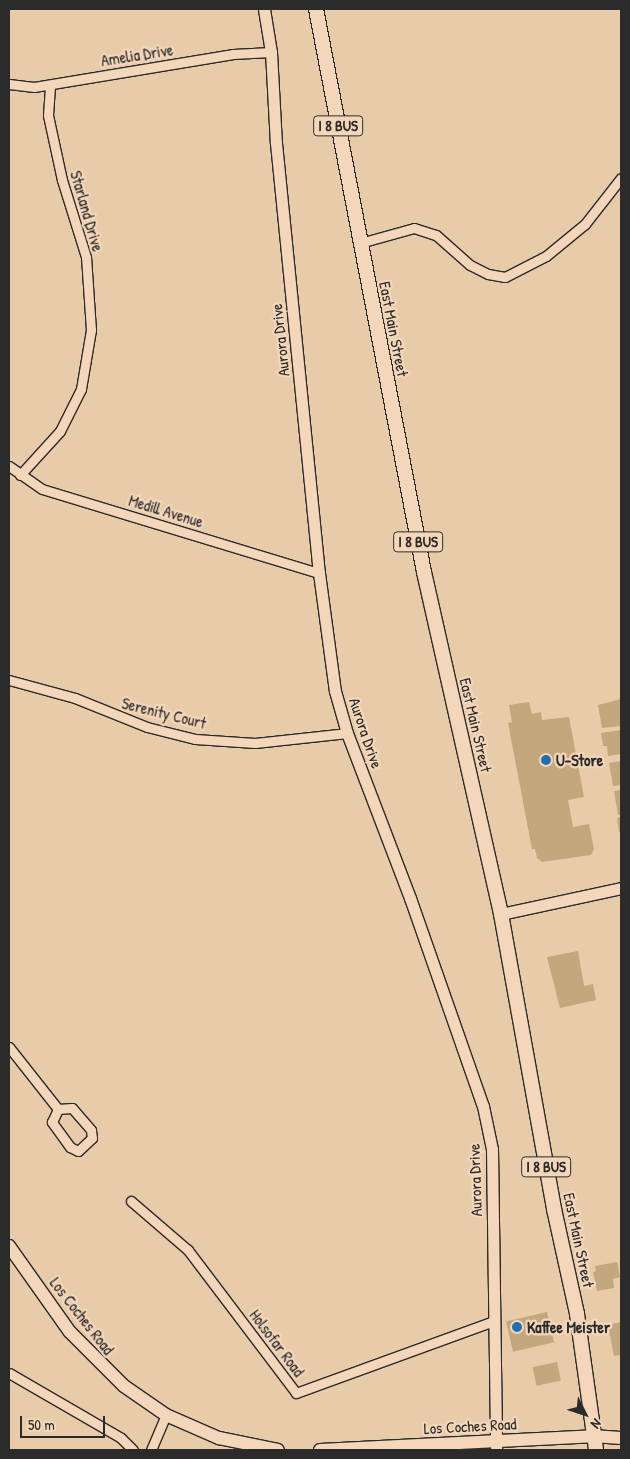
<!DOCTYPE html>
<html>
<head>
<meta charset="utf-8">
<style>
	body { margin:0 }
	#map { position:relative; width:630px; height:1459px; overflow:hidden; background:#e8cba9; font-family:"Patrick Hand",sans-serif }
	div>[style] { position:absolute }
	.building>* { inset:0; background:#c2a87c; transform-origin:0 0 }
	.roads { filter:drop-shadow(1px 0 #2b2b2b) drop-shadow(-1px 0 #2b2b2b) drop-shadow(0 1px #2b2b2b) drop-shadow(0 -1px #2b2b2b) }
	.minor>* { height:9px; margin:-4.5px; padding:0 4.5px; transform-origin:4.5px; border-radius:4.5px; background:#f4d6ba }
	.tertiary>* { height:11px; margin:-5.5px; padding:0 5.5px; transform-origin:5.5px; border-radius:5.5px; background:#f4d6ba }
	.secondary>* { height:12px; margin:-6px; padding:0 6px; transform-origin:6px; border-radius:6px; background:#f4d6ba }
	.primary>* { height:14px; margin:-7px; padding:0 7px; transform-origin:7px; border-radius:7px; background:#f4d6ba }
	.dots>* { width:14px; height:14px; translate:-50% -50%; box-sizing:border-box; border:2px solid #f4d6ba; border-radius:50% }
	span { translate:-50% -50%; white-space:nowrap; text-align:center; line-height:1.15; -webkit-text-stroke:4.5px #f4d6ba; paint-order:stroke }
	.shield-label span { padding:1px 4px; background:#f4d6ba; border:1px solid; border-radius:4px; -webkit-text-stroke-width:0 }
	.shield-label { font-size:15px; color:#2b2b2b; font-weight:700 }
	.street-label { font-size:16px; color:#2b2b2b }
	.poi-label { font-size:16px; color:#2b2b2b; font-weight:700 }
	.left { translate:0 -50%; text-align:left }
	.frame { position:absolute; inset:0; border:10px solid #2b2b2b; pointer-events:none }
	.north { position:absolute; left:560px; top:1389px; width:50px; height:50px; -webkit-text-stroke:4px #f4d6ba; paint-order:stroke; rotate:131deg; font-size:14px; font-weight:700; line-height:20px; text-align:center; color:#2b2b2b }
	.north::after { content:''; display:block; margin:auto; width:18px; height:22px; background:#2b2b2b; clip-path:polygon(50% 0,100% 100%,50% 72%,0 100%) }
	.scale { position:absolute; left:20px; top:1416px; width:85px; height:22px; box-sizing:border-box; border:2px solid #2b2b2b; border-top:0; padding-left:6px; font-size:15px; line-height:18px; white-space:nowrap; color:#2b2b2b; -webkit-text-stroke:4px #f4d6ba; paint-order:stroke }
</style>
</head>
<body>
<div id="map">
	<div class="building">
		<i style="clip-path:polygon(621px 699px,621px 726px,602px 728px,598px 705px)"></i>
		<i style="clip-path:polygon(529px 702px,532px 714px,541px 712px,542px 720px,569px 717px,584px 797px,568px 800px,573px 827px,589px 824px,594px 849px,591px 855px,542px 862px,537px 858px,535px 849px,532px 849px,508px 723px,512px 722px,509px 705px)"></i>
		<i style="clip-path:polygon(621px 730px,621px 754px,608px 756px,607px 746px,603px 746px,601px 733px)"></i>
		<i style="clip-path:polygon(621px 761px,621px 785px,613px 786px,609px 763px)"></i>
		<i style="clip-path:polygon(621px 790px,621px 814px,618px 815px,614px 791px)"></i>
		<i style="clip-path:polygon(621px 817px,621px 831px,619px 832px,617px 818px)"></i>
		<i style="clip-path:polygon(578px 951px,584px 986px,593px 984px,596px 1000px,560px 1008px,547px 957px)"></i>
		<i style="clip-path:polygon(617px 1262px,620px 1277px,613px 1279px,614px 1288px,597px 1291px,593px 1272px,596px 1271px,595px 1266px)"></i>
		<i style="left:547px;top:1312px;width:31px;height:42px;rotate:77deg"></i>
		<i style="clip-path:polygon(621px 1322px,621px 1355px,614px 1356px,608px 1325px)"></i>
		<i style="left:557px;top:1362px;width:19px;height:25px;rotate:78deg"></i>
	</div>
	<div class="roads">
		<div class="minor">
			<i style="left:9px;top:84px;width:25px;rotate:7deg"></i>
			<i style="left:34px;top:87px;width:202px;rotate:-9.4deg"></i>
			<i style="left:233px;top:54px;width:38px;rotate:-3deg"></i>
			<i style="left:360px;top:243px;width:56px;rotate:-15.5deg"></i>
			<i style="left:414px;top:228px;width:23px;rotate:18deg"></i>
			<i style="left:436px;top:235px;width:45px;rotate:41.4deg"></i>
			<i style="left:470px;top:265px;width:20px;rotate:27deg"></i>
			<i style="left:488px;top:274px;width:17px;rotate:10deg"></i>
			<i style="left:505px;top:277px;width:46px;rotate:-27.1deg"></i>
			<i style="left:546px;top:256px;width:50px;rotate:-39.4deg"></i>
			<i style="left:585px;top:224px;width:58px;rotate:-52deg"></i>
			<i style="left:9px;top:466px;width:40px;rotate:34.9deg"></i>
			<i style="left:42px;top:489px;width:289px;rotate:16.9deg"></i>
			<i style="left:20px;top:475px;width:59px;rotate:-47.7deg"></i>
			<i style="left:60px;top:431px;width:47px;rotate:-63.4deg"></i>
			<i style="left:81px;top:389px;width:60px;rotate:-80.4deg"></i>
			<i style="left:91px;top:330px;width:73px;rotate:-93.9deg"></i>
			<i style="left:86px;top:257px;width:81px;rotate:-107.3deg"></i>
			<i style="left:62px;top:180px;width:66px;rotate:-102.2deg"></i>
			<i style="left:48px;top:115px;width:30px;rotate:-86deg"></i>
			<i style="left:9px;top:680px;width:68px;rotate:15.3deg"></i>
			<i style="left:75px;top:698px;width:78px;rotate:21.9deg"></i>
			<i style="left:147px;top:727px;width:49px;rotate:14deg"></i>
			<i style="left:195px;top:739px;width:60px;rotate:3.8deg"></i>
			<i style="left:255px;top:743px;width:93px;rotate:-6.2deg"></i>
			<i style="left:9px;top:1047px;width:79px;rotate:51.7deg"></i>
			<i style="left:72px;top:1108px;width:29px;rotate:49deg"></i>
			<i style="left:91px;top:1130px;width:8px;rotate:83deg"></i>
			<i style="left:92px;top:1138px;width:19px;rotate:137deg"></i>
			<i style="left:78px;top:1151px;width:9px;rotate:-153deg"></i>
			<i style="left:70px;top:1147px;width:31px;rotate:-126deg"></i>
			<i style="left:52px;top:1122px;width:14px;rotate:-65deg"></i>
			<i style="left:58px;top:1109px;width:14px;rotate:-4deg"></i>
			<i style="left:131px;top:1201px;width:75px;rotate:40.7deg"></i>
			<i style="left:188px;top:1250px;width:179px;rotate:52.9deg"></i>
			<i style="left:296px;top:1393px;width:211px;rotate:-20deg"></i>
			<i style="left:9px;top:1373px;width:129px;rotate:30.1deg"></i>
			<i style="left:121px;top:1438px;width:17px;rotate:45deg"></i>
			<i style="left:151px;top:1450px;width:38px;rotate:-67deg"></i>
		</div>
		<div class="tertiary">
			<i style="left:264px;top:9px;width:44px;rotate:80.8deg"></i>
			<i style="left:271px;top:52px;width:91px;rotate:86.9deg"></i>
			<i style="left:276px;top:143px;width:432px;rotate:84.3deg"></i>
			<i style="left:319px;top:573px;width:119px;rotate:82.3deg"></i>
			<i style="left:335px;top:691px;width:44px;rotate:74.1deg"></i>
			<i style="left:347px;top:733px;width:177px;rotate:69.1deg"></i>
			<i style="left:410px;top:898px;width:220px;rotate:70.7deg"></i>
			<i style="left:483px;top:1106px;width:44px;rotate:78.2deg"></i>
			<i style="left:492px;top:1149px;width:301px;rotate:89.2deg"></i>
			<i style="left:501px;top:914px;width:123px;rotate:-12.2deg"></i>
		</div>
		<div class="secondary">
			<i style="left:9px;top:1246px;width:105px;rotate:54.7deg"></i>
			<i style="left:70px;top:1332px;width:76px;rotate:45deg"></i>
			<i style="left:124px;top:1386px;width:51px;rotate:34.6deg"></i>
			<i style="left:166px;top:1415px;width:58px;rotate:23.5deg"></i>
			<i style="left:219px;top:1438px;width:60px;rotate:11.5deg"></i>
			<i style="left:320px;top:1450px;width:273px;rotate:-2.9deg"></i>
			<i style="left:593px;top:1436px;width:28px;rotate:4deg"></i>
		</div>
		<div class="primary">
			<i style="left:316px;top:9px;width:573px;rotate:79.14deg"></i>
			<i style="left:424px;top:572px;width:351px;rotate:77.3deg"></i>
			<i style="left:501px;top:914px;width:300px;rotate:79.8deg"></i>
			<i style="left:554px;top:1209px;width:107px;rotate:77.6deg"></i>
			<i style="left:577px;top:1314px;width:137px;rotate:82deg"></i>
		</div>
	</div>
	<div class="dots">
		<i style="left:546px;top:760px;background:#1f6fb2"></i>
		<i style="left:517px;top:1327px;background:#1f6fb2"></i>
	</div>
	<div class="shield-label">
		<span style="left:338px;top:126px">I 8 BUS</span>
		<span style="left:418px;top:542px">I 8 BUS</span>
		<span style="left:546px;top:1167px">I 8 BUS</span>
	</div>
	<div class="street-label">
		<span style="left:137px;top:55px;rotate:-9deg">Amelia Drive</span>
		<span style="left:87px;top:211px;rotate:74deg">Starland Drive</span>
		<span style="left:394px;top:329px;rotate:79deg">East Main Street</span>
		<span style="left:280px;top:340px;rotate:-96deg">Aurora Drive</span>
		<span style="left:166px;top:511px;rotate:17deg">Medill Avenue</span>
		<span style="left:164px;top:713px;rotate:14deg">Serenity Court</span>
		<span style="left:476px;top:725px;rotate:77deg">East Main Street</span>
		<span style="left:366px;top:733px;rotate:71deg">Aurora Drive</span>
		<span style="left:475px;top:1180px;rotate:-92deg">Aurora Drive</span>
		<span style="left:579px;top:1240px;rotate:78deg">East Main Street</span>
		<span style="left:82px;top:1316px;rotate:52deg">Los Coches Road</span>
		<span style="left:277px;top:1343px;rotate:53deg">Holsofar Road</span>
		<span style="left:470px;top:1426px;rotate:-3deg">Los Coches Road</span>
	</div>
	<div class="poi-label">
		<span class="left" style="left:556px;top:760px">U-Store</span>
		<span class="left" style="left:527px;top:1327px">Kaffee Meister</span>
	</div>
	<div class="frame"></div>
	<div class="north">N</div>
	<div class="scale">50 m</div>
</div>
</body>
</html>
